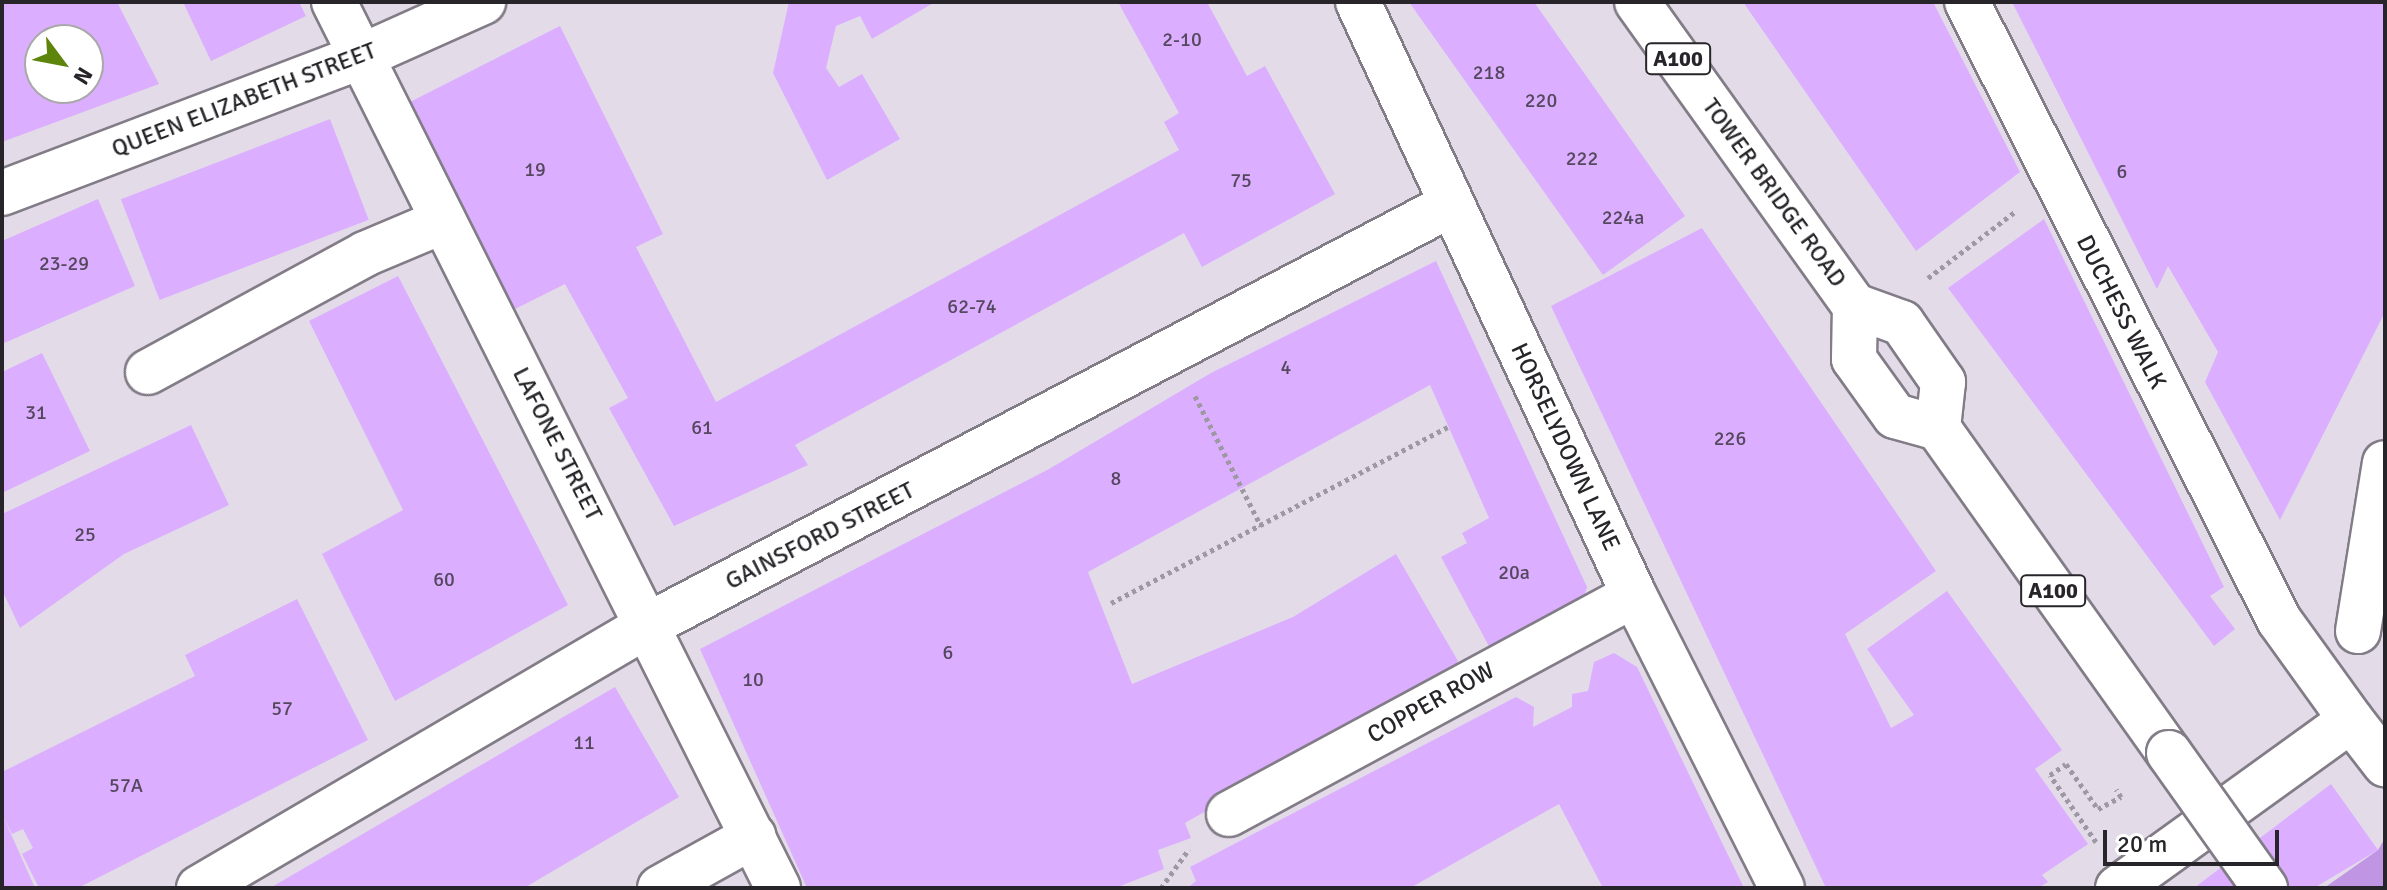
<!DOCTYPE html>
<html>
<head>
<meta charset="utf-8">
<style>
	body { margin:0 }
	#map { position:relative; width:2387px; height:890px; overflow:hidden; background:#e3dce8; font-family:Signika,sans-serif }
	div>[style] { position:absolute }
	.water>* { inset:0; background:#c095e3 }
	.building>* { inset:0; background:#dbaeff; transform-origin:0 0 }
	.path>* { height:5px; margin-top:-2.5px; transform-origin:0; background:repeating-linear-gradient(90deg,#9d98a1 0 4px,transparent 0 8px) }
	.roads { filter:drop-shadow(2px 0 #827c87) drop-shadow(-2px 0 #827c87) drop-shadow(0 2px #827c87) drop-shadow(0 -2px #827c87) }
	.minor>* { height:44px; margin:-22px; padding:0 22px; transform-origin:22px; border-radius:22px; background:#fff }
	.highway>* { height:44px; margin:-22px; padding:0 22px; transform-origin:22px; border-radius:22px; background:#fff }
	.bridges { filter:drop-shadow(2px 0 #827c87) drop-shadow(-2px 0 #827c87) drop-shadow(0 2px #827c87) drop-shadow(0 -2px #827c87) }
	.highway-bridge>* { height:44px; margin:-22px; padding:0 22px; transform-origin:22px; border-radius:22px; background:#fff }
	span { translate:-50% -50%; white-space:nowrap; text-align:center; line-height:1.15; -webkit-text-stroke:7px #fff; paint-order:stroke }
	.number-label { font-size:20px; color:#54475e }
	.number-label span { -webkit-text-stroke-width:0 }
	.shield-label span { padding:2px 6px; background:#fff; border:2px solid; border-radius:6px; -webkit-text-stroke-width:0 }
	.shield-label { font-size:22px; color:#272529; font-weight:700 }
	.street-label { font-size:24px; color:#272529 }
	.frame { position:absolute; inset:0; border:4px solid #272529; pointer-events:none }
	.north { position:absolute; left:24px; top:24px; width:80px; height:80px; box-sizing:border-box; background:#fff; border:2px solid #a9a8a9; border-radius:50%; rotate:122deg; font-size:22px; font-weight:700; line-height:32px; text-align:center; color:#272529 }
	.north::after { content:''; display:block; margin:auto; width:28px; height:36px; background:#5e850b; clip-path:polygon(50% 0,100% 100%,50% 72%,0 100%) }
	.scale { position:absolute; left:2103px; top:830px; width:176px; height:36px; box-sizing:border-box; border:4px solid #272529; border-top:0; padding-left:10px; font-size:24px; line-height:28px; white-space:nowrap; color:#272529; -webkit-text-stroke:6px #fff; paint-order:stroke }
</style>
</head>
<body>
<div id="map">
	<div class="water">
		<i style="clip-path:polygon(2385px 838px,2385px 888px,2324px 888px,2378px 850px)"></i>
	</div>
	<div class="building">
		<i style="clip-path:polygon(evenodd,2px 2px,117px 2px,159px 84px,2px 142px,2px 2px,40px 40px,88px 40px,88px 88px,40px 88px,40px 40px)"></i>
		<i style="clip-path:polygon(183px 2px,299px 2px,306px 16px,211px 61px)"></i>
		<i style="clip-path:polygon(789px 2px,935px 2px,872px 39px,860px 16px,836px 26px,826px 68px,839px 87px,862px 74px,900px 139px,827px 180px,773px 73px)"></i>
		<i style="clip-path:polygon(1118px 2px,1207px 2px,1247px 76px,1265px 66px,1335px 194px,1202px 267px,1184px 233px,795px 445px,808px 465px,674px 526px,609px 408px,628px 398px,565px 284px,509px 312px,406px 104px,560px 26px,663px 234px,636px 247px,716px 402px,1179px 150px,1164px 122px,1179px 113px)"></i>
		<i style="clip-path:polygon(1409px 2px,1534px 2px,1685px 216px,1603px 275px)"></i>
		<i style="clip-path:polygon(1743px 2px,1933px 2px,2020px 172px,1916px 251px)"></i>
		<i style="clip-path:polygon(2012px 2px,2385px 2px,2385px 312px,2280px 520px,2205px 382px,2218px 352px,2168px 266px,2157px 289px)"></i>
		<i style="left:330px;top:119px;width:108px;height:224px;rotate:69deg"></i>
		<i style="clip-path:polygon(98px 199px,135px 286px,2px 344px,2px 241px)"></i>
		<i style="clip-path:polygon(2044px 219px,2224px 587px,2210px 596px,2235px 629px,2214px 646px,1948px 288px)"></i>
		<i style="clip-path:polygon(1702px 228px,1936px 571px,1845px 634px,1891px 728px,1914px 715px,1867px 649px,1947px 591px,2062px 750px,2035px 769px,2088px 844px,2042px 875px,2048px 882px,2038px 888px,1826px 888px,1551px 306px)"></i>
		<i style="clip-path:polygon(1436px 261px,1587px 587px,1582px 602px,1491px 650px,1441px 557px,1467px 543px,1462px 533px,1489px 518px,1430px 385px,1088px 572px,1132px 684px,1293px 617px,1396px 554px,1458px 661px,1451px 671px,1185px 823px,1191px 838px,1158px 850px,1164px 869px,1115px 888px,807px 888px,700px 649px,1049px 469px,1211px 373px)"></i>
		<i style="clip-path:polygon(398px 276px,568px 605px,395px 701px,322px 554px,403px 510px,309px 321px)"></i>
		<i style="clip-path:polygon(42px 353px,90px 451px,2px 493px,2px 372px)"></i>
		<i style="clip-path:polygon(191px 425px,229px 505px,124px 554px,20px 628px,2px 590px,2px 514px)"></i>
		<i style="clip-path:polygon(297px 599px,368px 740px,78px 888px,39px 888px,22px 854px,33px 848px,23px 829px,12px 834px,3px 816px,35px 888px,2px 888px,2px 772px,195px 676px,185px 655px)"></i>
		<i style="clip-path:polygon(1614px 653px,1637px 667px,1744px 888px,1603px 888px,1559px 804px,1410px 888px,1187px 888px,1196px 881px,1190px 867px,1516px 697px,1534px 707px,1533px 727px,1572px 707px,1572px 694px,1588px 691px,1594px 662px)"></i>
		<i style="clip-path:polygon(615px 687px,679px 797px,524px 888px,270px 888px)"></i>
		<i style="clip-path:polygon(2331px 784px,2378px 850px,2314px 888px,2194px 888px)"></i>
	</div>
	<div class="path">
		<i style="left:1928px;top:278px;width:111px;rotate:-37.3deg"></i>
		<i style="left:1195px;top:396px;width:146px;rotate:63.1deg"></i>
		<i style="left:1111px;top:603px;width:380px;rotate:-27.6deg"></i>
		<i style="left:2096px;top:842px;width:81px;rotate:-124.5deg"></i>
		<i style="left:2050px;top:775px;width:19px;rotate:-35deg"></i>
		<i style="left:2066px;top:764px;width:55px;rotate:54.6deg"></i>
		<i style="left:2098px;top:809px;width:26px;rotate:-28deg"></i>
		<i style="left:2121px;top:797px;width:9px;rotate:-122deg"></i>
		<i style="left:1161px;top:888px;width:48px;rotate:-54.3deg"></i>
	</div>
	<div class="roads">
		<div class="minor">
			<i style="left:334px;top:2px;width:991px;rotate:63.38deg"></i>
			<i style="left:1358px;top:2px;width:654px;rotate:65.04deg"></i>
			<i style="left:1634px;top:595px;width:328px;rotate:63.2deg"></i>
			<i style="left:1967px;top:2px;width:692px;rotate:63.21deg"></i>
			<i style="left:2279px;top:620px;width:123px;rotate:54.2deg"></i>
			<i style="left:2px;top:193px;width:383px;rotate:-20.8deg"></i>
			<i style="left:360px;top:57px;width:135px;rotate:-24.1deg"></i>
			<i style="left:148px;top:372px;width:247px;rotate:-28.5deg"></i>
			<i style="left:365px;top:254px;width:85px;rotate:-22.9deg"></i>
			<i style="left:2358px;top:631px;width:170px;rotate:-80.9deg"></i>
			<i style="left:1229px;top:814px;width:460px;rotate:-28.4deg"></i>
			<i style="left:199px;top:888px;width:523px;rotate:-30.34deg"></i>
			<i style="left:650px;top:624px;width:905px;rotate:-27.64deg"></i>
			<i style="left:660px;top:888px;width:107px;rotate:-29deg"></i>
			<i style="left:2118px;top:888px;width:287px;rotate:-35.8deg"></i>
			<i style="left:2351px;top:720px;width:56px;rotate:52.3deg"></i>
		</div>
		<div class="highway">
			<i style="left:1637px;top:2px;width:374px;rotate:54.4deg"></i>
			<i style="left:1855px;top:306px;width:50px;rotate:19.9deg"></i>
			<i style="left:1902px;top:323px;width:72px;rotate:55.2deg"></i>
			<i style="left:1943px;top:382px;width:46px;rotate:96.2deg"></i>
			<i style="left:1855px;top:306px;width:53px;rotate:91.1deg"></i>
			<i style="left:1854px;top:359px;width:70px;rotate:54.3deg"></i>
			<i style="left:1895px;top:416px;width:45px;rotate:15.6deg"></i>
			<i style="left:1938px;top:428px;width:399px;rotate:54.6deg"></i>
		</div>
	</div>
	<div class="bridges">
		<div class="highway-bridge">
			<i style="left:2169px;top:753px;width:166px;rotate:54.6deg"></i>
		</div>
	</div>
	<div class="number-label">
		<span style="left:1182px;top:39px">2-10</span>
		<span style="left:1489px;top:72px">218</span>
		<span style="left:1541px;top:100px">220</span>
		<span style="left:1582px;top:158px">222</span>
		<span style="left:535px;top:169px">19</span>
		<span style="left:2122px;top:171px">6</span>
		<span style="left:1241px;top:180px">75</span>
		<span style="left:1623px;top:217px">224a</span>
		<span style="left:64px;top:263px">23-29</span>
		<span style="left:972px;top:306px">62-74</span>
		<span style="left:1286px;top:367px">4</span>
		<span style="left:36px;top:412px">31</span>
		<span style="left:702px;top:427px">61</span>
		<span style="left:1730px;top:438px">226</span>
		<span style="left:1116px;top:478px">8</span>
		<span style="left:85px;top:534px">25</span>
		<span style="left:1514px;top:572px">20a</span>
		<span style="left:444px;top:579px">60</span>
		<span style="left:948px;top:652px">6</span>
		<span style="left:753px;top:679px">10</span>
		<span style="left:282px;top:708px">57</span>
		<span style="left:584px;top:742px">11</span>
		<span style="left:126px;top:785px">57A</span>
	</div>
	<div class="shield-label">
		<span style="left:1678px;top:59px">A100</span>
		<span style="left:2053px;top:591px">A100</span>
	</div>
	<div class="street-label">
		<span style="left:244px;top:100px;rotate:-21deg">QUEEN ELIZABETH STREET</span>
		<span style="left:1774px;top:193px;rotate:54deg">TOWER BRIDGE ROAD</span>
		<span style="left:2121px;top:312px;rotate:63deg">DUCHESS WALK</span>
		<span style="left:557px;top:444px;rotate:63deg">LAFONE STREET</span>
		<span style="left:1565px;top:447px;rotate:65deg">HORSELYDOWN LANE</span>
		<span style="left:820px;top:536px;rotate:-27deg">GAINSFORD STREET</span>
		<span style="left:1431px;top:703px;rotate:-29deg">COPPER ROW</span>
	</div>
	<div class="frame"></div>
	<div class="north">N</div>
	<div class="scale">20 m</div>
</div>
</body>
</html>
